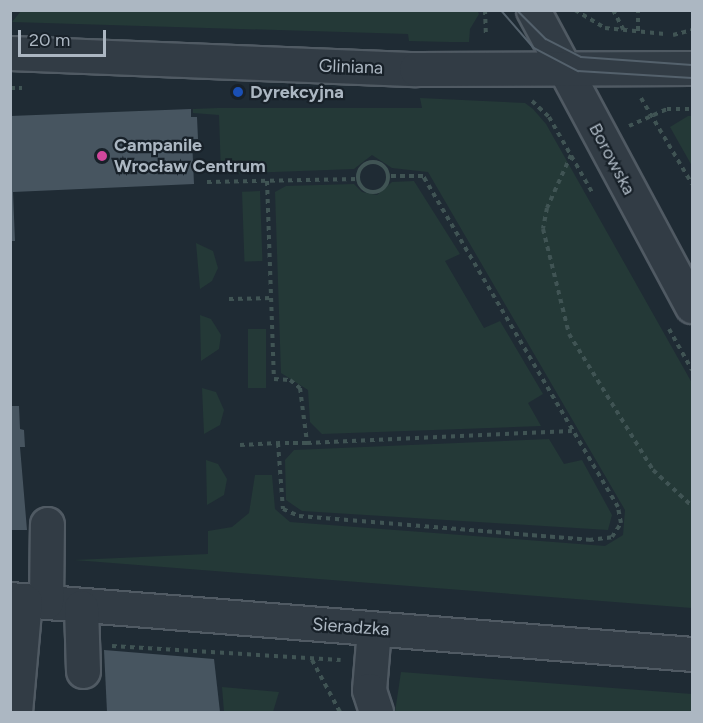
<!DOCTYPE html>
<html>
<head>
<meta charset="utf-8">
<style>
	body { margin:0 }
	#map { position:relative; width:703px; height:723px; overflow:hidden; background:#1f2b34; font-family:Figtree,sans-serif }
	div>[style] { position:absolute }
	.green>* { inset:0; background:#243937; transform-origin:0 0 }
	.building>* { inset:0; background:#475560 }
	.path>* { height:4px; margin-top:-2px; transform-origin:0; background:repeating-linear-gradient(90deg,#405454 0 4.5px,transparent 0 9px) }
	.path>.ring { margin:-2px; padding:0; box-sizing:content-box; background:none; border:4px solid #405454; border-radius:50% }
	.roads { filter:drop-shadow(2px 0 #505a63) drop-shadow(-2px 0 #505a63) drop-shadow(0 2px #505a63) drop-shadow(0 -2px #505a63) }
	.minor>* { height:33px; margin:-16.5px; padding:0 16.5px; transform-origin:16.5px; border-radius:16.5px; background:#323c45 }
	.tram>* { height:1.5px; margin:-0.75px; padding:0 0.75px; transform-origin:0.75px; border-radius:0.75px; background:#54616c }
	.dots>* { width:16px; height:16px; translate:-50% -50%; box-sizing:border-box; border:3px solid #182129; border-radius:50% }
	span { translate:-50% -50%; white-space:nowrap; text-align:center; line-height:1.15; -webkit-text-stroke:4.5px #182129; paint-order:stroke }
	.street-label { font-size:18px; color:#acb7c2 }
	.poi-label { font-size:18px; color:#acb7c2; font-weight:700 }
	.left { translate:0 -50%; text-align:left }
	.frame { position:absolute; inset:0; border:12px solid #acb7c2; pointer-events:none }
	.scale { position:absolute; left:18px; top:30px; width:88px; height:27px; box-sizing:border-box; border:3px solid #acb7c2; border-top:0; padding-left:8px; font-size:18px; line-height:21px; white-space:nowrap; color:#acb7c2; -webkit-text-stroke:4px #182129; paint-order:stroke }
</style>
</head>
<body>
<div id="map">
	<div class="green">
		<i style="clip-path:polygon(21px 11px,477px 10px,479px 14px,470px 29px,469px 42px,450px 42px,409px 41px,408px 34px,12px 22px)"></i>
		<i style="clip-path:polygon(420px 98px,525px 103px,533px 109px,546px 124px,692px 383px,692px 608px,74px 560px,208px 554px,208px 531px,232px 527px,249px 513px,255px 475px,272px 475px,275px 509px,290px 522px,605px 546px,623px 535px,625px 510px,428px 172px,392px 168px,372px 155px,354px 169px,221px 174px,219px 115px,193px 113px,193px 109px,218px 108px,422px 108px)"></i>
		<i style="clip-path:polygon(688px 116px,692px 116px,692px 166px,670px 127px)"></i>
		<i style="clip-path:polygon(414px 181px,460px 254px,445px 261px,484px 328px,500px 321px,543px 394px,528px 403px,541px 426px,322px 434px,310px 422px,308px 390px,281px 373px,275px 192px,286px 186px,354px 184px,362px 192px,377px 195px,392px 182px)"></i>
		<i style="left:260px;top:191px;width:70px;height:18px;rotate:88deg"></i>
		<i style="clip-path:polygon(196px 243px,213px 251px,218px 268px,212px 281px,200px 289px)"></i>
		<i style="clip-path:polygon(200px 315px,211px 319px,221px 335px,219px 349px,201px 361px)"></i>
		<i style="left:248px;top:329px;width:18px;height:59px"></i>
		<i style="clip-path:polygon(202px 388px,216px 392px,224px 410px,220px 425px,204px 434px)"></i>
		<i style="clip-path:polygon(549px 439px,564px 464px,582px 460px,612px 515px,608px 530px,302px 511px,286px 500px,285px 460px,294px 450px)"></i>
		<i style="clip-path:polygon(206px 460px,218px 464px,227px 479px,224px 495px,207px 505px)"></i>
		<i style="clip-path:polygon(401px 672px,692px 694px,692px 712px,395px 712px)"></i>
		<i style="clip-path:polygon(222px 687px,279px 692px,273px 712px,224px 712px)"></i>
	</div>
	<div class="building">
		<i style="clip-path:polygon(191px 109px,191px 117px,197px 117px,198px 139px,192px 139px,194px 184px,13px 192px,15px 241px,10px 241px,10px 116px)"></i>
		<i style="clip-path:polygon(10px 406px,19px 406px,20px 429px,24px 430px,25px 447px,20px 447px,27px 530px,10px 530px)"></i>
		<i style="clip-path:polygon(104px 650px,214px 659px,220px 712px,107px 712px)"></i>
	</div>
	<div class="path">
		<i style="left:485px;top:10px;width:26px;rotate:88deg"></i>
		<i style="left:575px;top:10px;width:35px;rotate:31deg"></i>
		<i style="left:605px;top:28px;width:60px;rotate:5.7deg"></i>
		<i style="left:613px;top:10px;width:24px;rotate:62deg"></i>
		<i style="left:638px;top:31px;width:21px;rotate:-90deg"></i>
		<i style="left:673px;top:35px;width:20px;rotate:-15deg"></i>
		<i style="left:10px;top:88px;width:12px"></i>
		<i style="left:641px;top:98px;width:100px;rotate:59.3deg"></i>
		<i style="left:532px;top:101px;width:23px;rotate:43deg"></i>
		<i style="left:549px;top:117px;width:86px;rotate:60.2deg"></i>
		<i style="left:629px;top:126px;width:42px;rotate:-24.1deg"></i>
		<i style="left:667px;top:109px;width:25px"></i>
		<i style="left:571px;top:155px;width:58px;rotate:114.4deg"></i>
		<i style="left:547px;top:208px;width:21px;rotate:101deg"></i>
		<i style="left:543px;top:229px;width:108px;rotate:76.1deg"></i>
		<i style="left:569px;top:334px;width:160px;rotate:58.3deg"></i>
		<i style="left:653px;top:470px;width:53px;rotate:42.7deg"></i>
		<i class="ring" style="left:358px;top:162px;width:26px;height:26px"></i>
		<i style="left:267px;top:181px;width:198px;rotate:88deg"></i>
		<i style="left:274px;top:379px;width:16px;rotate:4deg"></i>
		<i style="left:290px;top:380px;width:13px;rotate:39deg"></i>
		<i style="left:300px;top:388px;width:55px;rotate:82.7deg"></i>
		<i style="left:307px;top:443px;width:29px;rotate:180deg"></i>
		<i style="left:278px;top:443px;width:66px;rotate:85.7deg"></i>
		<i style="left:283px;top:509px;width:17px;rotate:24deg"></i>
		<i style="left:299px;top:516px;width:291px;rotate:4.7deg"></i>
		<i style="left:589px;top:540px;width:23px;rotate:-7deg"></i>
		<i style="left:612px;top:537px;width:17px;rotate:-57deg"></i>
		<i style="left:621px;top:523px;width:16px;rotate:-101deg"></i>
		<i style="left:618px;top:507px;width:384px;rotate:-120.5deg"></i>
		<i style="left:423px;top:176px;width:35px;rotate:180deg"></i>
		<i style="left:207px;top:182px;width:151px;rotate:-1.1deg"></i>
		<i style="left:229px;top:299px;width:43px;rotate:-1.3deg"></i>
		<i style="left:669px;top:329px;width:47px;rotate:60.7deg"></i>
		<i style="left:307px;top:443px;width:265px;rotate:-2.6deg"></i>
		<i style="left:240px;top:445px;width:38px;rotate:-3deg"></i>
		<i style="left:112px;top:646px;width:229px;rotate:3.5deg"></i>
		<i style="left:312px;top:660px;width:59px;rotate:61.7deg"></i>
	</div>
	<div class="roads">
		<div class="minor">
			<i style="left:533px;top:10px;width:336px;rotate:61.8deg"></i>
			<i style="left:10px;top:53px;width:406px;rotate:2.3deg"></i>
			<i style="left:416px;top:69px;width:276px;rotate:-0.2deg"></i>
			<i style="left:10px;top:599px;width:684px;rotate:4.61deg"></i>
			<i style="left:46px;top:602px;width:78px;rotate:-89.3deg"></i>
			<i style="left:81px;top:607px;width:64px;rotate:88.2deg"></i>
			<i style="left:374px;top:629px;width:61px;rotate:94.7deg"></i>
			<i style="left:369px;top:690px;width:23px;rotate:72deg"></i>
			<i style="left:15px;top:712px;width:111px;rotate:-84.9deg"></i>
		</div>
	</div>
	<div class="tram">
		<i style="left:501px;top:10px;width:50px;rotate:49deg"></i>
		<i style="left:534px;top:48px;width:50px;rotate:27.6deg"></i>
		<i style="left:578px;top:71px;width:114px;rotate:3.5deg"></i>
		<i style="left:517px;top:10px;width:41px;rotate:45deg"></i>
		<i style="left:546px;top:39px;width:39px;rotate:27deg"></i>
		<i style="left:581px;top:57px;width:111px;rotate:4.1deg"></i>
	</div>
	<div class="dots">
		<i style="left:238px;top:92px;background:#1a4fb4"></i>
		<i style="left:102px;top:156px;background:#d1479c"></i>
	</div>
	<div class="street-label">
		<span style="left:351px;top:67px;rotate:2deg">Gliniana</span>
		<span style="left:612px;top:159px;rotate:62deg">Borowska</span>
		<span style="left:351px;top:627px;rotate:4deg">Sieradzka</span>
	</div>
	<div class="poi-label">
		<span class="left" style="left:250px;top:92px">Dyrekcyjna</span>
		<span class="left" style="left:114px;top:156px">Campanile<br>Wrocław Centrum</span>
	</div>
	<div class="frame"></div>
	<div class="scale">20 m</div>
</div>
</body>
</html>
